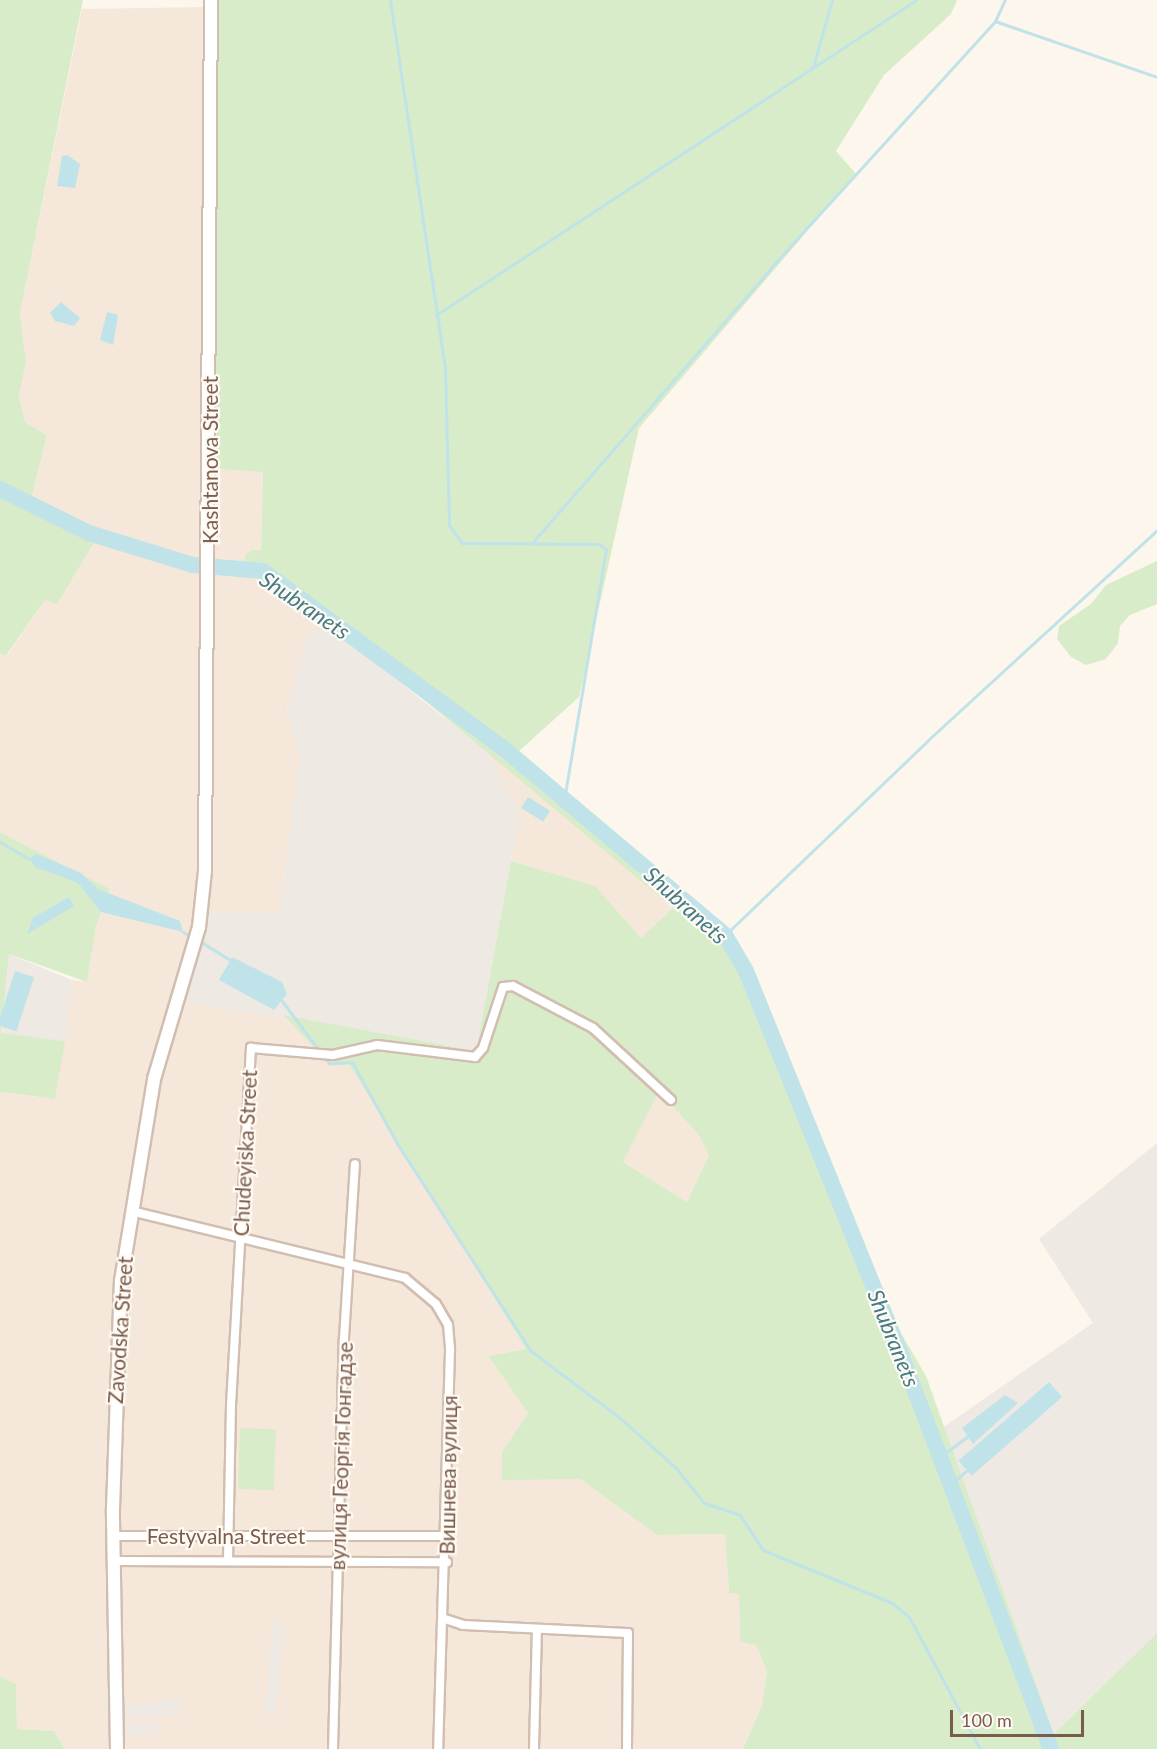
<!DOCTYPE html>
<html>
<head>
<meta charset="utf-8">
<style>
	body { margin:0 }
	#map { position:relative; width:1157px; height:1749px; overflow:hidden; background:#fdf6ec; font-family:Lato,sans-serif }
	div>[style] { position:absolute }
	.residential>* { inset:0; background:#f5e8da }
	.industrial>* { inset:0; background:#efe9e4; transform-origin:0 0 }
	.green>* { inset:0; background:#d8ecc9; transform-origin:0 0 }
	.water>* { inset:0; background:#bfe3e8; transform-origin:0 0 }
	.stream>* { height:3px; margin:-1.5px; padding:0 1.5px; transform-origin:1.5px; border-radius:1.5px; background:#bfe3e8 }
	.river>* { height:16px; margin:-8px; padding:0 8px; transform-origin:8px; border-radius:8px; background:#bfe3e8 }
	.roads { filter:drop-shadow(2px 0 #d1beb0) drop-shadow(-2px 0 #d1beb0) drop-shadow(0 2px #d1beb0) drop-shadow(0 -2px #d1beb0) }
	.street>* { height:8px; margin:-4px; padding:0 4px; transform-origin:4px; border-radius:4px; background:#fff }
	.secondary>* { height:12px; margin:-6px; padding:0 6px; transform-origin:6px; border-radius:6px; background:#fff }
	span { translate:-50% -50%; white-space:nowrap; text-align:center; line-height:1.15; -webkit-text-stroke:4.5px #fffaf3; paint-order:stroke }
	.street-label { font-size:21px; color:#7a5c4d }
	.water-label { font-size:22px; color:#437c86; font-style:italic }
	.scale { position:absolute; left:950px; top:1710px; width:134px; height:27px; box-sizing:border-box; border:3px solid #7a5c4d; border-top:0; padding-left:8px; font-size:18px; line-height:21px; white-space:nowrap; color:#7a5c4d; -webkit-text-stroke:4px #fffaf3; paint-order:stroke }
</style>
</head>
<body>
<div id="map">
	<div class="residential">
		<i style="clip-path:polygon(205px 7px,204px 468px,263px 471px,260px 578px,322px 620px,304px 647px,287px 707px,300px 758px,279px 913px,179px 1001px,283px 1015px,323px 1056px,349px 1063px,526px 1349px,488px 1356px,528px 1413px,502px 1452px,502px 1479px,580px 1479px,657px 1535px,725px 1534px,729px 1593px,739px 1594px,740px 1642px,756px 1645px,767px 1671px,762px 1705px,743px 1749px,65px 1749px,54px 1731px,17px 1729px,16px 1684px,0 1676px,0 1092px,55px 1099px,72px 980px,87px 982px,96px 927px,110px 889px,0 832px,0 653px,7px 656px,45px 600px,77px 520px,31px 500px,47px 435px,25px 422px,19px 396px,26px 362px,20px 314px,82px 9px)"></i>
		<i style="clip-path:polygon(487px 752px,566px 814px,673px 909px,641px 938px,594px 886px,511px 861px,520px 812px)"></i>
		<i style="clip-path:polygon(659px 1090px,698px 1134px,709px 1155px,687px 1202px,623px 1162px)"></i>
	</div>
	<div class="industrial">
		<i style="clip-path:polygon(322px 620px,487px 752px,520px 812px,476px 1051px,179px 1001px,204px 911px,279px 913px,300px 758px,287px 707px,304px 647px)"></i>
		<i style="clip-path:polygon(9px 954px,72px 980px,65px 1041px,1px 1034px)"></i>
		<i style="clip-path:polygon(1157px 1143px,1157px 1633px,1054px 1735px,942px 1428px,1093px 1323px,1039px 1239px)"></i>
		<i style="left:273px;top:1623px;width:11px;height:91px;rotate:5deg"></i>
		<i style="clip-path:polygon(181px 1699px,182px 1715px,126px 1718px,125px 1706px)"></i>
		<i style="left:160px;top:1722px;width:11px;height:38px;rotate:85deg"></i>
	</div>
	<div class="green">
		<i style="clip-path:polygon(0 0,83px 0,20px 314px,26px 362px,19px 396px,25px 422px,47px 435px,31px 500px,77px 520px,96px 539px,57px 604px,45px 600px,6px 656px,0 653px)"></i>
		<i style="clip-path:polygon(evenodd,205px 0,957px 0,951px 14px,884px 75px,836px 151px,856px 174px,639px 428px,579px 697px,519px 751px,727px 928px,751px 973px,870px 1280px,926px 1376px,1054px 1734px,1157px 1633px,1157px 1749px,743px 1749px,762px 1705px,767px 1671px,756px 1645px,740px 1642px,739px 1594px,729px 1593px,725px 1534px,657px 1535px,580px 1479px,502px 1480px,502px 1452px,528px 1413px,488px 1356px,526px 1349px,349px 1064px,332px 1066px,283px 1015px,476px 1051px,511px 861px,595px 886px,641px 938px,673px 908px,381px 664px,260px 578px,245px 574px,245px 556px,251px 550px,261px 550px,263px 472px,204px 468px,205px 0,659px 1091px,698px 1134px,709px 1155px,687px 1202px,623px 1162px,659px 1091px)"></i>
		<i style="clip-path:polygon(1157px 561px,1157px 604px,1130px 615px,1120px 626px,1118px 643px,1106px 659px,1086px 665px,1071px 657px,1057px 639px,1059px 626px,1091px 604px,1106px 585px)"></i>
		<i style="clip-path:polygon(0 832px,110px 889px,96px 927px,87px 982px,9px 954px,1px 1033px,65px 1041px,55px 1099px,0 1092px)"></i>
		<i style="left:240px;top:1428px;width:36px;height:61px;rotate:2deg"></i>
		<i style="clip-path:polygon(0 1676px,16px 1684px,17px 1729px,54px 1731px,65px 1749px,0 1749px)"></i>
	</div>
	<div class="water">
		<i style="clip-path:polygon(67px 155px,80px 164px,75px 188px,57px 186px,62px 156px)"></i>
		<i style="clip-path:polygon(61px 302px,80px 318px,74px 326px,55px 321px,50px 313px)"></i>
		<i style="clip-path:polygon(107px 312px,118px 315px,113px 345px,100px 340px)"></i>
		<i style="left:528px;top:797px;width:26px;height:13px;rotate:32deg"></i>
		<i style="clip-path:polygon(36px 854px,81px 873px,98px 889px,180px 921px,183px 932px,101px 912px,78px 883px,35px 867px,30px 859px)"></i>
		<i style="clip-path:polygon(69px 897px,74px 906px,27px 934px,33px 918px)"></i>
		<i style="clip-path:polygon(232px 957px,282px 982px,287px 994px,274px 1010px,219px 980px)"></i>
		<i style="left:15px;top:971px;width:20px;height:57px;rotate:18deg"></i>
		<i style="left:1049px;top:1382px;width:20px;height:120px;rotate:49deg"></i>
		<i style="clip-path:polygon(1005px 1395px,1018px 1403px,973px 1444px,962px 1428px)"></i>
	</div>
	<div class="stream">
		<i style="left:390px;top:0;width:374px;rotate:81.5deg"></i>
		<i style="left:445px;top:370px;width:155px;rotate:88.5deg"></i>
		<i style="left:449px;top:525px;width:22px;rotate:54deg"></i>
		<i style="left:462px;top:543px;width:137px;rotate:0.4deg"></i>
		<i style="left:599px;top:544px;width:9px;rotate:36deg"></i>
		<i style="left:606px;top:549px;width:254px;rotate:99.5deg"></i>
		<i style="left:995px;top:21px;width:171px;rotate:19.1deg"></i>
		<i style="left:813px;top:67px;width:70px;rotate:-74.2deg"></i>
		<i style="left:436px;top:315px;width:574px;rotate:-33.27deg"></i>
		<i style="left:532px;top:543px;width:386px;rotate:-49deg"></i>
		<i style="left:785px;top:252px;width:312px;rotate:-47.7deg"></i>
		<i style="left:995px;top:21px;width:23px;rotate:-65deg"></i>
		<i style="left:0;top:842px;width:34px;rotate:30deg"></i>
		<i style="left:183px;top:932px;width:10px;rotate:29deg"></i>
		<i style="left:725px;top:935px;width:281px;rotate:-43.8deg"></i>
		<i style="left:928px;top:740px;width:311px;rotate:-42.5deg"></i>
		<i style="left:198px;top:940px;width:38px;rotate:32deg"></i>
		<i style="left:282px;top:1001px;width:64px;rotate:53.3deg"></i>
		<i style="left:324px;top:1057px;width:8px;rotate:50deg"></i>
		<i style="left:329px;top:1063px;width:23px;rotate:-2deg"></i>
		<i style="left:352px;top:1062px;width:95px;rotate:61deg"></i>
		<i style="left:398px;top:1145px;width:245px;rotate:57.2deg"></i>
		<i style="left:531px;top:1351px;width:111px;rotate:37deg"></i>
		<i style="left:620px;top:1418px;width:75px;rotate:41.8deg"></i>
		<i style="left:676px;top:1468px;width:45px;rotate:51.3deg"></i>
		<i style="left:704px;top:1503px;width:38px;rotate:18deg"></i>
		<i style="left:740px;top:1515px;width:42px;rotate:56.7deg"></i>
		<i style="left:763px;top:1550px;width:139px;rotate:22.3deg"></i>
		<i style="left:892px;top:1603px;width:22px;rotate:39deg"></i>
		<i style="left:909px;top:1617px;width:150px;rotate:61.7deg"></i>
		<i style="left:940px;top:1457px;width:35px;rotate:-37deg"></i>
		<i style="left:951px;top:1484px;width:20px;rotate:-41deg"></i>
	</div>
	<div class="river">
		<i style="left:0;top:489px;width:99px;rotate:26.3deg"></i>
		<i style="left:89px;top:533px;width:109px;rotate:17.1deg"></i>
		<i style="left:193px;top:565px;width:70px;rotate:4.9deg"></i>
		<i style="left:263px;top:571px;width:297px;rotate:36.4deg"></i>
		<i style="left:502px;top:747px;width:292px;rotate:40.1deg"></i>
		<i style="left:725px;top:935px;width:42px;rotate:59.7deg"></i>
		<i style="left:746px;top:971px;width:408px;rotate:68deg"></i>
		<i style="left:899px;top:1349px;width:428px;rotate:69.2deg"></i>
	</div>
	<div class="roads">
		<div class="street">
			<i style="left:131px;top:1211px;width:282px;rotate:13.7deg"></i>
			<i style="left:405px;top:1278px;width:40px;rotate:40deg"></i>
			<i style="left:436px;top:1304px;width:24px;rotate:60deg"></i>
			<i style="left:448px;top:1325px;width:25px;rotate:85deg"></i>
			<i style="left:450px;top:1350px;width:399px;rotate:91.7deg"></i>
			<i style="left:113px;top:1536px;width:335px"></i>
			<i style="left:114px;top:1561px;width:333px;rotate:0.2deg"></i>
			<i style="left:228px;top:1561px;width:156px;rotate:-88.9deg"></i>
			<i style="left:231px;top:1405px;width:358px;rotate:-86.8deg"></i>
			<i style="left:251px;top:1048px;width:82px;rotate:4.9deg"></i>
			<i style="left:333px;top:1055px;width:45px;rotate:-12.8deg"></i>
			<i style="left:377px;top:1045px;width:99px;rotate:7deg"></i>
			<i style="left:475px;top:1057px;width:12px;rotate:-48deg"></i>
			<i style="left:483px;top:1048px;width:64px;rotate:-71.8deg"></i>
			<i style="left:503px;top:987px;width:10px;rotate:-6deg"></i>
			<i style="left:513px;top:986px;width:90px;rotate:27.7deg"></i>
			<i style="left:593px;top:1028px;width:106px;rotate:42.7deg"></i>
			<i style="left:445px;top:1619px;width:19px;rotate:18deg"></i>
			<i style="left:463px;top:1625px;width:165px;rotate:2.8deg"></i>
			<i style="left:628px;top:1633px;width:116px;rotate:90.5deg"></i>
			<i style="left:333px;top:1749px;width:411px;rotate:-88.5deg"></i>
			<i style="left:344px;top:1338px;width:174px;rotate:-86.4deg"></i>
			<i style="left:534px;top:1749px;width:119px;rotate:-88.6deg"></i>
		</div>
		<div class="secondary">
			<i style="left:117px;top:1749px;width:240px;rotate:-91deg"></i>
			<i style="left:113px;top:1509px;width:228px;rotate:-88deg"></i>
			<i style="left:121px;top:1281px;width:205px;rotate:-80.7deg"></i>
			<i style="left:154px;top:1079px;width:159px;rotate:-73.5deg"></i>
			<i style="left:199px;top:927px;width:56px;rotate:-83.9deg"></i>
			<i style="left:205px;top:871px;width:871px;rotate:-89.61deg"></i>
		</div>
	</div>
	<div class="street-label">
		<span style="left:210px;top:460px;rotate:-90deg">Kashtanova Street</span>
		<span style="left:245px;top:1153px;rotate:-87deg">Chudeyiska Street</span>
		<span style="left:120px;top:1330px;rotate:-86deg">Zavodska Street</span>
		<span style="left:341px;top:1456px;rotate:-88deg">вулиця Георгія Гонгадзе</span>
		<span style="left:448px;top:1475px;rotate:-89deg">Вишнева вулиця</span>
		<span style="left:226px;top:1536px">Festyvalna Street</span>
	</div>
	<div class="water-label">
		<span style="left:305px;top:605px;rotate:34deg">Shubranets</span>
		<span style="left:686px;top:905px;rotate:42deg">Shubranets</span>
		<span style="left:894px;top:1338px;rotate:68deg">Shubranets</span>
	</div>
	<div class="scale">100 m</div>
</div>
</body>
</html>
